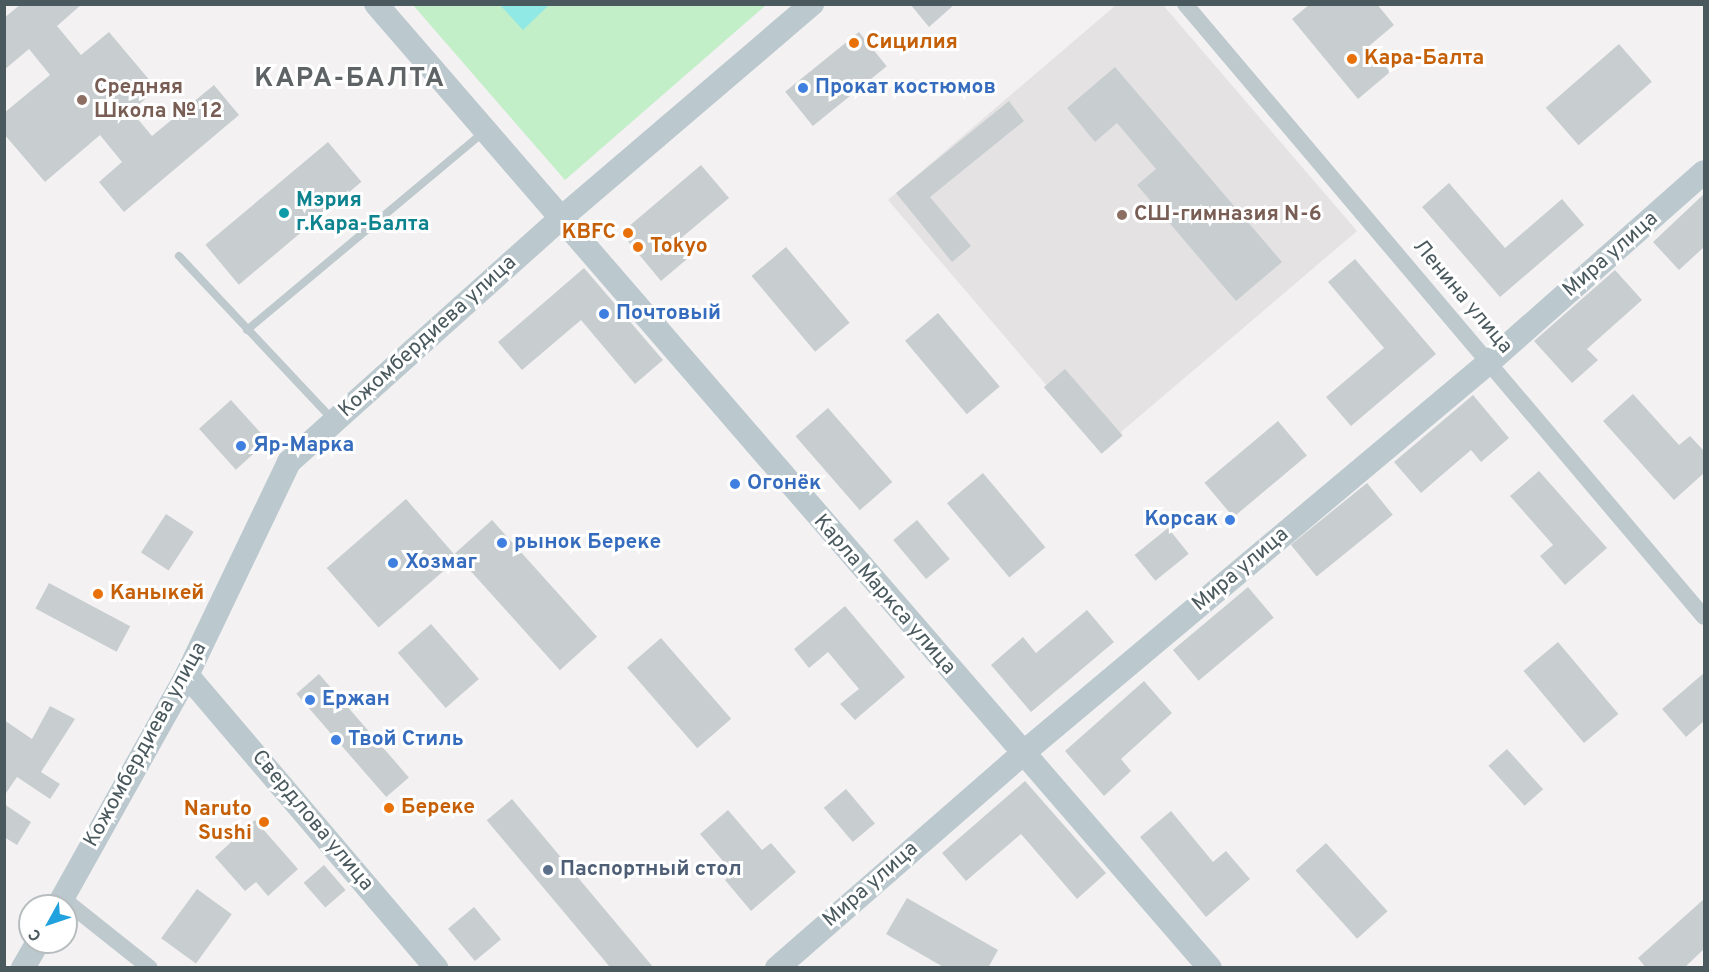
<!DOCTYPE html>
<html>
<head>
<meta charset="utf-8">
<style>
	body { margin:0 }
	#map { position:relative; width:1709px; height:972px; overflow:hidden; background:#f3f1f2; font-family:Overpass,sans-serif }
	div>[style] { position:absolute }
	.education>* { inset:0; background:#e4e2e3 }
	.green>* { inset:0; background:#c2eec8 }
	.water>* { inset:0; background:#91e9e5 }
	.building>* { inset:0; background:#c8ced0; transform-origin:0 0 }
	.lane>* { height:8px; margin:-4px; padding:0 4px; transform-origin:4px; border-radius:4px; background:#bec9cd }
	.street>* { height:16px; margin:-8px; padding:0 8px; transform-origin:8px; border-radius:8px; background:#bec9cd }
	.secondary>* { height:24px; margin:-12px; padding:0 12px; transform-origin:12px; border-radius:12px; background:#bbc9cf }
	.dots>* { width:16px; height:16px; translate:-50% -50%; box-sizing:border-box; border:3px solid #fff; border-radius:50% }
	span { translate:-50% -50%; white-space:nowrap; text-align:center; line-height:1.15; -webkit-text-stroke:6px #fff; paint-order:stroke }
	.food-label { font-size:21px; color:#c56008; font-weight:700 }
	.left { translate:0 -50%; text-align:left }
	.right { translate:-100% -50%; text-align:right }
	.education-label { font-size:21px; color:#785e54; font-weight:700 }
	.shop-label { font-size:21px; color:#366cbe; font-weight:700 }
	.culture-label { font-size:21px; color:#0d838f; font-weight:700 }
	.street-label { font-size:21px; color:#4a595e }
	.service-label { font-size:21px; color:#4e5e75; font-weight:700 }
	.district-label { font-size:27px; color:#5e6366; font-weight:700; letter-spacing:1.5px }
	.frame { position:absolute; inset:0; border:6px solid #4a595e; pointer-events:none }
	.north { position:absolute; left:18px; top:894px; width:60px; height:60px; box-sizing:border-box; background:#fff; border:2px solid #b7bdbf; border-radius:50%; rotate:230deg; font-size:16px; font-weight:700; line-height:24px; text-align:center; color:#4a595e }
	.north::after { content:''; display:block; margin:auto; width:21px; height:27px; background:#21a2de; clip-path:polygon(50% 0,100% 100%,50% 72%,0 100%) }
</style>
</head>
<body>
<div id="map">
	<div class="education">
		<i style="clip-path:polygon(1116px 5px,1163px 5px,1357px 231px,1101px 449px,888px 200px)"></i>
	</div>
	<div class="green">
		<i style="clip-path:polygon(413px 5px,766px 5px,565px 180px)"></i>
	</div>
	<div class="water">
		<i style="clip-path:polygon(500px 5px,549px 5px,523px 30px)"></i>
	</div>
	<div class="building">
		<i style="clip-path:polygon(21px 4px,82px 4px,57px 26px,81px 55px,109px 32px,157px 89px,131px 111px,152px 136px,214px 85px,239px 115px,124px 212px,99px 182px,122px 162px,100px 135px,45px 182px,4px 134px,4px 113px,50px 75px,29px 49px,4px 70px,4px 18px)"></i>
		<i style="clip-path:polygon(910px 4px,955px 4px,929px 27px)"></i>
		<i style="clip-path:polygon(1310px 4px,1377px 4px,1394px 25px,1369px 46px,1390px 72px,1358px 99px,1292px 19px)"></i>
		<i style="left:859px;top:32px;width:44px;height:95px;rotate:51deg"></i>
		<i style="left:1619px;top:44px;width:50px;height:97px;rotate:49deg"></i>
		<i style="clip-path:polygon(1115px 67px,1282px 262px,1236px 301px,1137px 185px,1156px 169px,1117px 123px,1095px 142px,1067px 108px)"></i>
		<i style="clip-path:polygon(1009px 101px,1024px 121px,930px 197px,971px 246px,952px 262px,896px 193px)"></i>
		<i style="left:328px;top:142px;width:52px;height:160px;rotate:50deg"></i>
		<i style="clip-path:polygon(701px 165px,729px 198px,680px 239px,693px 254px,661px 281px,621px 233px)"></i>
		<i style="clip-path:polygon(1449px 183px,1505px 248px,1562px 199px,1584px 225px,1500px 297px,1422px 207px)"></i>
		<i style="clip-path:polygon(1704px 194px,1704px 247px,1679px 270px,1653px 242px)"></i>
		<i style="left:786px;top:247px;width:99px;height:45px;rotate:50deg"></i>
		<i style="clip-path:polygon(1355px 259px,1436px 354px,1351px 426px,1326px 397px,1384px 348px,1328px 282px)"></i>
		<i style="clip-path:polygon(584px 268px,663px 360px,635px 384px,581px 320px,522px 370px,498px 342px)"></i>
		<i style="clip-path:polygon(1615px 270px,1642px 300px,1587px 349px,1598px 360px,1572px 383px,1534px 341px)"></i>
		<i style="left:938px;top:313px;width:96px;height:43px;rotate:50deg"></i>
		<i style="left:1065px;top:369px;width:88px;height:28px;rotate:49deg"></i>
		<i style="clip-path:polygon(1633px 394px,1679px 445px,1690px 436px,1704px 451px,1704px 473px,1674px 500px,1603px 421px)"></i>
		<i style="clip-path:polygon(1473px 395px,1509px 438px,1481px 462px,1471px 450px,1421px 493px,1394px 462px)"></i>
		<i style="left:231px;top:400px;width:55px;height:43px;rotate:48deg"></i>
		<i style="left:828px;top:408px;width:98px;height:43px;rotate:49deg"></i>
		<i style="left:1278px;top:421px;width:45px;height:96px;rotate:50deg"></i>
		<i style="clip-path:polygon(1539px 471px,1607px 548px,1565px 585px,1540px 556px,1553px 545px,1510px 496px)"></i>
		<i style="left:983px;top:473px;width:97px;height:47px;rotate:50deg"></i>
		<i style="left:1367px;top:483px;width:41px;height:98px;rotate:51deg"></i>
		<i style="left:406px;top:499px;width:79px;height:105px;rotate:49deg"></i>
		<i style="left:166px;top:514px;width:33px;height:46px;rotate:33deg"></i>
		<i style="left:492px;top:520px;width:157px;height:50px;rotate:48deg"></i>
		<i style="left:917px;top:520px;width:51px;height:31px;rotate:50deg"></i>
		<i style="left:1168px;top:528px;width:33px;height:43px;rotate:51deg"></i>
		<i style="left:49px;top:583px;width:92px;height:29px;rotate:28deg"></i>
		<i style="left:1248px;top:587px;width:40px;height:98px;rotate:50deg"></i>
		<i style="clip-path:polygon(845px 606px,905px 677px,855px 720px,840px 704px,859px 689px,828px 652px,809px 668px,794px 649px)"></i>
		<i style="clip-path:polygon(1087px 610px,1114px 642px,1031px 712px,991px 665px,1023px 637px,1036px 653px)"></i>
		<i style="left:431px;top:624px;width:73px;height:44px;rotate:49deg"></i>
		<i style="left:661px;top:638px;width:107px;height:45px;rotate:49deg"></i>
		<i style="left:1558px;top:642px;width:94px;height:45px;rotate:50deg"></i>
		<i style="clip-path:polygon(1704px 673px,1704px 721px,1686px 737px,1662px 709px)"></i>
		<i style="left:319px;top:674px;width:137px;height:30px;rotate:49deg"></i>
		<i style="clip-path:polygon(1144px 681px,1172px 713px,1121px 759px,1131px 771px,1104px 796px,1065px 751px)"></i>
		<i style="clip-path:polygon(50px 706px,75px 719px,41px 772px,60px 784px,50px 799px,17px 777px,4px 796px,4px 720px,32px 739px)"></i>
		<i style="left:1507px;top:749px;width:54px;height:25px;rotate:48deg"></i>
		<i style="clip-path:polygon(1025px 781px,1106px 873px,1077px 899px,1021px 834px,966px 881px,942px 853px)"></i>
		<i style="left:846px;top:789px;width:45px;height:29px;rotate:50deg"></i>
		<i style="left:512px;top:799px;width:222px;height:33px;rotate:50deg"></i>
		<i style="clip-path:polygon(4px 804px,31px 822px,17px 845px,4px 837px)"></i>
		<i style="clip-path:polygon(728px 810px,762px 850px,771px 843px,796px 872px,751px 911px,725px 880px,733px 873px,700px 834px)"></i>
		<i style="clip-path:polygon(1171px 811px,1213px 862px,1226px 851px,1250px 879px,1206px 917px,1140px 837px)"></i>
		<i style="clip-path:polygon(255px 820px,298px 869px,268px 896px,256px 882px,245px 891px,215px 857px)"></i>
		<i style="left:1326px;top:843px;width:92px;height:41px;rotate:48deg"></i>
		<i style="left:324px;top:865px;width:33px;height:27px;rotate:49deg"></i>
		<i style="left:197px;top:889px;width:43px;height:61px;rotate:36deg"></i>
		<i style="clip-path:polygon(907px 898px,998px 950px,988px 968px,945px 968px,886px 934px)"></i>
		<i style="clip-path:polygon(1704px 899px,1704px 949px,1684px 968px,1646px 968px,1638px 958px)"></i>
		<i style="left:474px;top:907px;width:42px;height:34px;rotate:50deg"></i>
	</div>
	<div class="lane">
		<i style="left:179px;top:256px;width:224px;rotate:46.8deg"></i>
		<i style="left:247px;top:330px;width:309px;rotate:-39.9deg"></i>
	</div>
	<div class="street">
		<i style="left:1185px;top:4px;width:803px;rotate:49.75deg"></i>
		<i style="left:62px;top:898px;width:112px;rotate:38.5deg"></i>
	</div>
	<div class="secondary">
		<i style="left:376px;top:4px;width:1275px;rotate:49.14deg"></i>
		<i style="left:187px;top:675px;width:385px;rotate:49.6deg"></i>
		<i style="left:58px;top:906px;width:265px;rotate:-60.8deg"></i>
		<i style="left:187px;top:675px;width:236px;rotate:-64.4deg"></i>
		<i style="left:289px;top:462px;width:363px;rotate:-41.9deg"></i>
		<i style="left:559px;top:220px;width:333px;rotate:-40.5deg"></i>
		<i style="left:23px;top:968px;width:30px;rotate:-60deg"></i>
		<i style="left:777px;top:968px;width:325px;rotate:-41.1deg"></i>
		<i style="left:1022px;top:754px;width:608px;rotate:-40deg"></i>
		<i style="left:1488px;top:363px;width:288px;rotate:-41.5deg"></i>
	</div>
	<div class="dots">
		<i style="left:854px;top:43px;background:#e8710a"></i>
		<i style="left:1352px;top:59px;background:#e8710a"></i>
		<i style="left:803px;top:88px;background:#3f7fe0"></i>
		<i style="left:82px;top:100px;background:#8d6e63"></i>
		<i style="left:284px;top:213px;background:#0f9aa8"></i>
		<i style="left:1122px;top:215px;background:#8d6e63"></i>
		<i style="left:628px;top:233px;background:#e8710a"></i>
		<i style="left:638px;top:247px;background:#e8710a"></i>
		<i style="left:604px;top:314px;background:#3f7fe0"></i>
		<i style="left:241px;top:446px;background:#3f7fe0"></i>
		<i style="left:735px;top:484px;background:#3f7fe0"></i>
		<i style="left:1230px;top:520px;background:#3f7fe0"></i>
		<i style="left:502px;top:543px;background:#3f7fe0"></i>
		<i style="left:393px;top:563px;background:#3f7fe0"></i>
		<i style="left:98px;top:594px;background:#e8710a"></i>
		<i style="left:310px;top:700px;background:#3f7fe0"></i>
		<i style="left:336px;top:740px;background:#3f7fe0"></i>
		<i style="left:389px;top:808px;background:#e8710a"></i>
		<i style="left:264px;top:822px;background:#e8710a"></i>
		<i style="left:548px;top:870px;background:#5c6f8a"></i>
	</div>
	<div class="food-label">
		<span class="left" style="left:866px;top:43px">Сицилия</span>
		<span class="left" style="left:1364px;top:59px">Кара-Балта</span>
		<span class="right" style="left:616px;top:233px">KBFC</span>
		<span class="left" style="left:650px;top:247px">Tokyo</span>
		<span class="left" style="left:110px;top:594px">Каныкей</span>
		<span class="left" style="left:401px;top:808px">Береке</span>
		<span class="right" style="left:252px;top:822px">Naruto<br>Sushi</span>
	</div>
	<div class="education-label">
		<span class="left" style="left:94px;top:100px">Средняя<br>Школа № 12</span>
		<span class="left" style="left:1134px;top:215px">СШ-гимназия N-6</span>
	</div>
	<div class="shop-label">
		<span class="left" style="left:815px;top:88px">Прокат костюмов</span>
		<span class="left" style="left:616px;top:314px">Почтовый</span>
		<span class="left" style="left:253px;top:446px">Яр-Марка</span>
		<span class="left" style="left:747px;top:484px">Огонёк</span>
		<span class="right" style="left:1218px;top:520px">Корсак</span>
		<span class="left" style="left:514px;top:543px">рынок Береке</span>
		<span class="left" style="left:405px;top:563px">Хозмаг</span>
		<span class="left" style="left:322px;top:700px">Ержан</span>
		<span class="left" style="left:348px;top:740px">Твой Стиль</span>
	</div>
	<div class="culture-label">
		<span class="left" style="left:296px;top:213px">Мэрия<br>г.Кара-Балта</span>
	</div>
	<div class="street-label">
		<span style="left:1611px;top:255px;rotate:-41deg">Мира улица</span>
		<span style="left:1462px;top:297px;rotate:50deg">Ленина улица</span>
		<span style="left:428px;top:337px;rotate:-42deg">Кожомбердиева улица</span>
		<span style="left:1241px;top:570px;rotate:-40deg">Мира улица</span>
		<span style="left:884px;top:595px;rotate:49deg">Карла Маркса улица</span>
		<span style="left:146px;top:745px;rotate:-61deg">Кожомбердиева улица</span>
		<span style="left:312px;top:821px;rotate:50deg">Свердлова улица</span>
		<span style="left:871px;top:885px;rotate:-41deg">Мира улица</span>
	</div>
	<div class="service-label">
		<span class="left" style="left:560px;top:870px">Паспортный стол</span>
	</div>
	<div class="district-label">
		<span style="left:350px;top:80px">КАРА-БАЛТА</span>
	</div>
	<div class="frame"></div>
	<div class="north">С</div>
</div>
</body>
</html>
